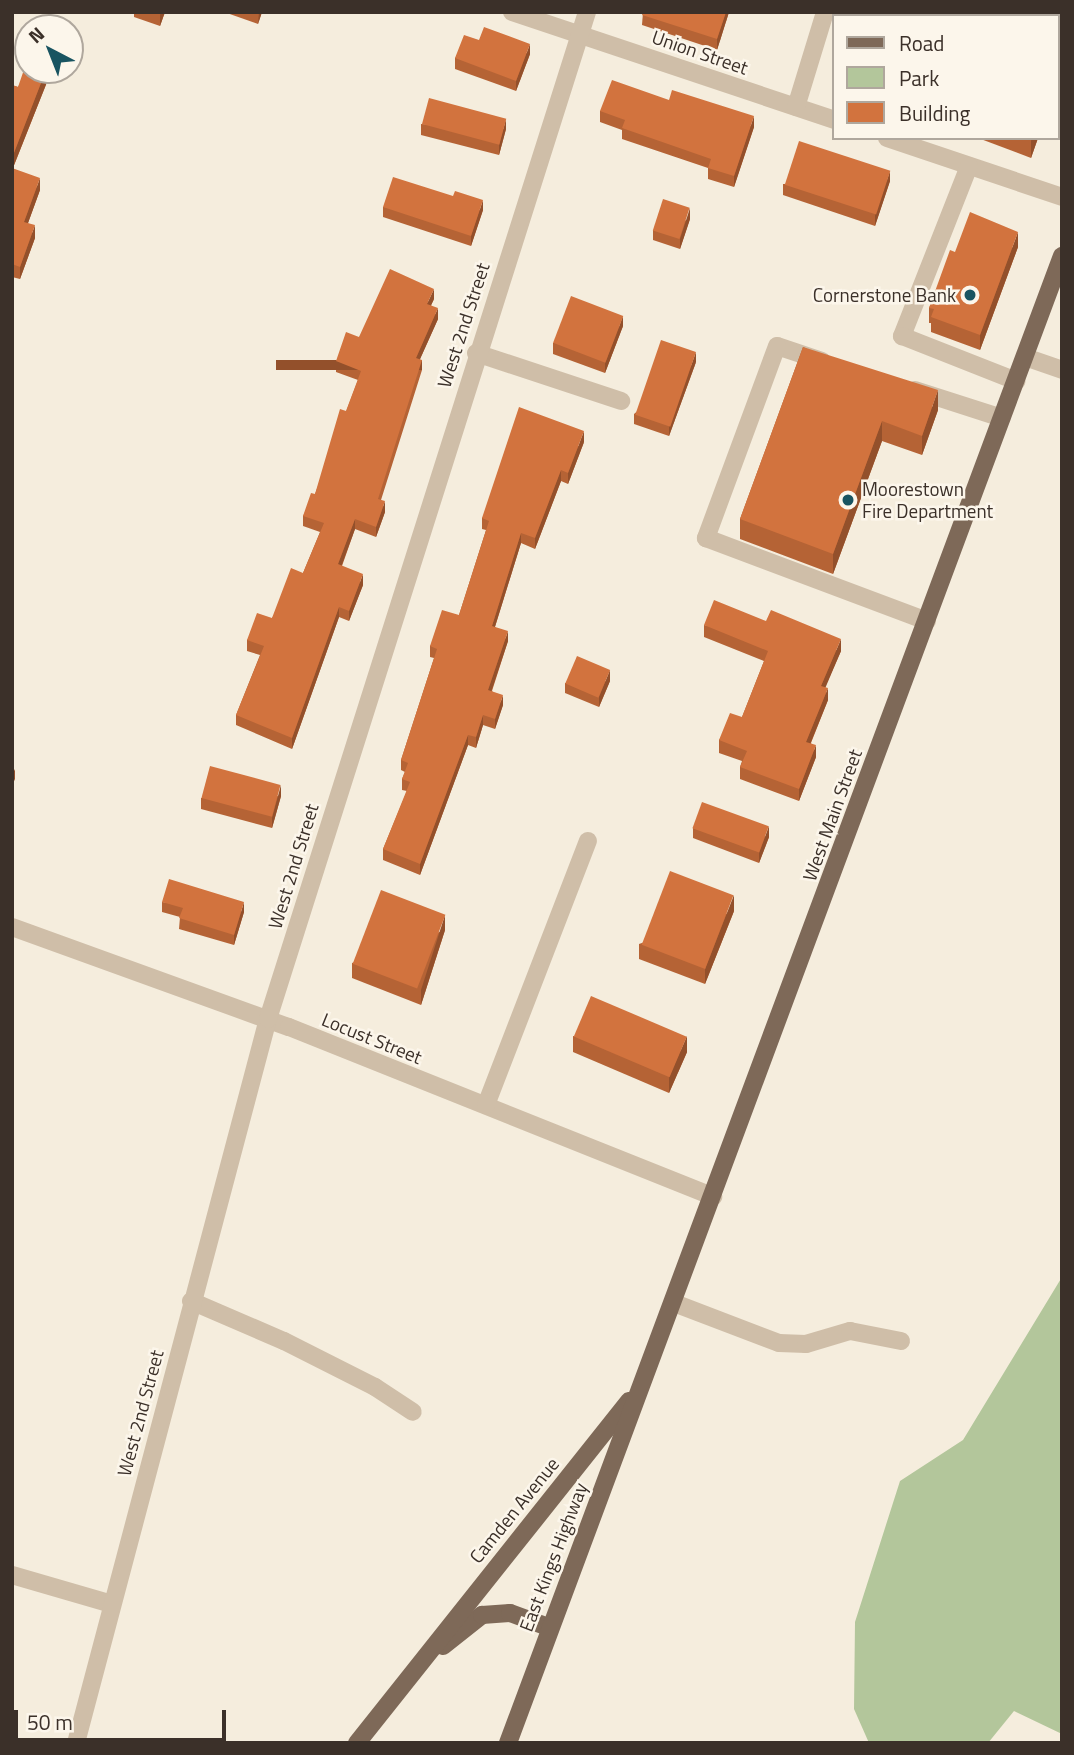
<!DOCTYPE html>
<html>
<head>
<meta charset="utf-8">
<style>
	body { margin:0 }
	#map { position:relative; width:1074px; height:1755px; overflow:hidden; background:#f5eddd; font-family:"Titillium Web",sans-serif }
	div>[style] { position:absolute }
	.green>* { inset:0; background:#b3c69b }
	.minor>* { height:18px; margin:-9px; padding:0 9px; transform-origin:9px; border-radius:9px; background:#cfbea8 }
	.major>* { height:18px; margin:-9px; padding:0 9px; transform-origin:9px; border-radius:9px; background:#7e6958 }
	.wall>* { inset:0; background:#b56335 }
	.shaded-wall>* { inset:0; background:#93502b; transform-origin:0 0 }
	.building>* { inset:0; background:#d2733e; transform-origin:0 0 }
	.dots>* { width:19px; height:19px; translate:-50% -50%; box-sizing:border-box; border:4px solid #fcf6eb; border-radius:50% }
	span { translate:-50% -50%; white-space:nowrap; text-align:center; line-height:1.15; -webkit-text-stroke:5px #fcf6eb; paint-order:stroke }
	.street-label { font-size:19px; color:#3b3029 }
	.poi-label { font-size:19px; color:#3b3029 }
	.right { translate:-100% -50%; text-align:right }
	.left { translate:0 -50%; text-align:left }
	.frame { position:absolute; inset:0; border:14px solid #3b3029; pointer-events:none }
	.legend { position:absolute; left:832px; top:14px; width:228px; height:126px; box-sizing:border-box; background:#fcf6eb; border:2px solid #afa79d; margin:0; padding:9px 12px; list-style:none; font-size:21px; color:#3b3029 }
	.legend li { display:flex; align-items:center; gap:14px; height:35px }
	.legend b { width:35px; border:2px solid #afa79d }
	.north { position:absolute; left:14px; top:14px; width:70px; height:70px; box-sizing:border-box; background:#fcf6eb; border:2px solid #afa79d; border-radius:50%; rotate:318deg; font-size:19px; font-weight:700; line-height:28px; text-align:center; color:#3b3029 }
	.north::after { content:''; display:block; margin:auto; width:24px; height:32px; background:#195461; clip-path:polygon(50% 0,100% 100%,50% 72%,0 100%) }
	.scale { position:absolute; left:14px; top:1710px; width:212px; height:32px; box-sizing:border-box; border:4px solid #3b3029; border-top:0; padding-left:9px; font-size:21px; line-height:24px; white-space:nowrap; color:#3b3029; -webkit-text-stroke:5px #fcf6eb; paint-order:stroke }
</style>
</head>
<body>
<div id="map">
	<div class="green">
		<i style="clip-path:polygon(1062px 1277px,1062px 1734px,1014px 1711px,988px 1743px,869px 1743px,854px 1709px,855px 1622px,900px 1481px,963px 1440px)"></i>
	</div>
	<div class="minor">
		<i style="left:512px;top:12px;width:340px;rotate:18.5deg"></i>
		<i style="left:960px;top:12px;width:11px;rotate:22deg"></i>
		<i style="left:1058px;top:46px;width:4px;rotate:14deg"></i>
		<i style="left:796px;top:107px;width:99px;rotate:-73deg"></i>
		<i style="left:887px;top:138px;width:185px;rotate:18.6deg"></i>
		<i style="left:969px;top:166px;width:183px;rotate:111.5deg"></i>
		<i style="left:902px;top:336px;width:123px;rotate:21.5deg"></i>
		<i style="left:476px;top:353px;width:153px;rotate:18.3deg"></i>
		<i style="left:1025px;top:357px;width:39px;rotate:19deg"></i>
		<i style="left:822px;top:361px;width:47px;rotate:-161.6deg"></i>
		<i style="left:777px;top:346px;width:205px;rotate:110.3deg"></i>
		<i style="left:706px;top:538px;width:236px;rotate:20.6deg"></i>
		<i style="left:915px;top:390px;width:91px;rotate:17.8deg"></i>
		<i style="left:12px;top:927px;width:294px;rotate:19.9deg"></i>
		<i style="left:289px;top:1027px;width:457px;rotate:21.8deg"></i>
		<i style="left:486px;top:1105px;width:283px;rotate:-68.9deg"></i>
		<i style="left:191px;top:1301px;width:101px;rotate:23.3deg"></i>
		<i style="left:284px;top:1341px;width:102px;rotate:26.8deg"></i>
		<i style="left:375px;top:1387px;width:45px;rotate:33.3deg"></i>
		<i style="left:674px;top:1303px;width:112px;rotate:20.9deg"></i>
		<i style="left:779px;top:1343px;width:27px;rotate:2deg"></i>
		<i style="left:806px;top:1344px;width:46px;rotate:-16.5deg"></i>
		<i style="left:850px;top:1331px;width:52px;rotate:11.1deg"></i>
		<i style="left:12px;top:1575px;width:104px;rotate:16.2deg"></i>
		<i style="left:76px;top:1743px;width:749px;rotate:-75.15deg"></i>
		<i style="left:268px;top:1019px;width:1056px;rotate:-72.42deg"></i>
	</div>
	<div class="major">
		<i style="left:443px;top:1646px;width:50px;rotate:-38.5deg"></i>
		<i style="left:482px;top:1615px;width:28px;rotate:-4deg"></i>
		<i style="left:510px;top:1613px;width:40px;rotate:20.2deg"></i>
		<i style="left:357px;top:1743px;width:437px;rotate:-51.5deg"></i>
		<i style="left:508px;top:1743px;width:1587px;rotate:-69.57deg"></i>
	</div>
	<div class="wall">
		<i style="clip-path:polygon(134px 12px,165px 12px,160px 26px,134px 17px)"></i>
		<i style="clip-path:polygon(224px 12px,262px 12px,258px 24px)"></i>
		<i style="clip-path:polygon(643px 12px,729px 12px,717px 50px,642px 25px)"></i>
		<i style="clip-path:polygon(989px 12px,1062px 12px,1062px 36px,1058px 36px,1058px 16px)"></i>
		<i style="clip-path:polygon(479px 40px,530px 54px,516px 91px,455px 69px,455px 58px)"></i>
		<i style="clip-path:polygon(28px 70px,59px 70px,56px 79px,49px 77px,13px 168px,40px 190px,28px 223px,35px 238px,20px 279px,12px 277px,12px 85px,18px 87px)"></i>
		<i style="clip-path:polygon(669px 100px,754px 127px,734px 187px,708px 179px,708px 168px,622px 139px,622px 130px,600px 122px,600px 111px)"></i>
		<i style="clip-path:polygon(421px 124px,506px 129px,499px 155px,421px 135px)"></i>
		<i style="clip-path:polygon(978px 138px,1038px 138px,1031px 158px)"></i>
		<i style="clip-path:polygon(890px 181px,875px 226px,783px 195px,783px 184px)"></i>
		<i style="clip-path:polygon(383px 207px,483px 210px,471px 246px,383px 217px)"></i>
		<i style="clip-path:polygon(690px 219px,680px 249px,653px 240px,653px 230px)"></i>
		<i style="clip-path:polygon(1018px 247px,980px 350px,931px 332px,931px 323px,929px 323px,929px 308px,955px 252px)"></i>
		<i style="clip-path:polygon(434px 299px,431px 305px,438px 319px,420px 359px,422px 370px,381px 500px,385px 512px,376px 537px,355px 529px,342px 566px,363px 585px,349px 621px,339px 617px,292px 749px,236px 725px,236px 715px,260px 655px,247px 651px,247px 640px,272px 618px,303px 573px,320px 532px,303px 526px,303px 516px,315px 494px,358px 380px,336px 372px,336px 361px,359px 337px)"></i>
		<i style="clip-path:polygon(623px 326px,605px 373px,553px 354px,553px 343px)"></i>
		<i style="clip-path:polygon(803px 347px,938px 410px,922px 455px,882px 441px,833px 574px,740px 539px,740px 519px)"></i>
		<i style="clip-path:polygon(696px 362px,669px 436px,634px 424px,634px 414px)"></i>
		<i style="clip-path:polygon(584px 442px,568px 484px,561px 481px,535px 549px,521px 543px,495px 627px,508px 641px,492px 691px,503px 705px,495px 729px,483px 725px,476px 748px,468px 745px,420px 875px,383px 860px,383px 849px,407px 791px,402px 790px,402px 779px,405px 772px,401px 770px,401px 760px,434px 658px,430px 657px,430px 646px,459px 615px,486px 530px,482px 529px,482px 518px)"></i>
		<i style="clip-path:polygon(704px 625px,841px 651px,825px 687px,828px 700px,811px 743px,816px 757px,799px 801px,740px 779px,740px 767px,742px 761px,719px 753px,719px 740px,742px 717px,764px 661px,704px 637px)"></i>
		<i style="clip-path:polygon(610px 681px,599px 707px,565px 693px,565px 683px)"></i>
		<i style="clip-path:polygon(281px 796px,272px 828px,201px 809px,201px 798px)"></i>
		<i style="clip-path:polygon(693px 828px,769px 837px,759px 863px,693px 838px)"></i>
		<i style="clip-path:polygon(162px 902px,244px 912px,234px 945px,179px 929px,180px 917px,162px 912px)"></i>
		<i style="clip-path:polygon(734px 911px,705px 984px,639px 959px,639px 944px)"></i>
		<i style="clip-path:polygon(445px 930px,421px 1005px,352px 978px,352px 963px)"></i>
		<i style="clip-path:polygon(573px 1036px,687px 1052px,669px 1093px,573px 1052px)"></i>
	</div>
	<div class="shaded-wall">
		<i style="clip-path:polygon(161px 12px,165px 12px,160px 26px,160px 15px)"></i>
		<i style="clip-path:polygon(259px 12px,262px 12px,258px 24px)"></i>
		<i style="clip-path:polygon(726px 12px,729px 12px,717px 50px,717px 39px)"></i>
		<i style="clip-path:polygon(1060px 17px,1060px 35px,1058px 36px,1058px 19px)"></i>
		<i style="clip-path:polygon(530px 44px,530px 54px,516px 91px,516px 81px)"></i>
		<i style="clip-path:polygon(46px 70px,49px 70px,49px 77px,12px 170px,12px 158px)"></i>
		<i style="clip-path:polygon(754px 116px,754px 127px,734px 187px,734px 176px)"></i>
		<i style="clip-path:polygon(506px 119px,506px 129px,499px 155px,499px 145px)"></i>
		<i style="clip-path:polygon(1032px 138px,1038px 138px,1031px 158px,1031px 141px)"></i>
		<i style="clip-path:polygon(890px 171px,890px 181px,875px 226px,875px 215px)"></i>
		<i style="clip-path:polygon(40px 178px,40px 190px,24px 234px,24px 222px)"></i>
		<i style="clip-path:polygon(483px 200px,483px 210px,471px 246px,471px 236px)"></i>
		<i style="clip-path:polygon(690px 208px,690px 219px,680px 249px,680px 239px)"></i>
		<i style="clip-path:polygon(35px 225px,35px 238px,20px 279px,20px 267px)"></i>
		<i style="clip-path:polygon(1018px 232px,1018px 247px,980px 350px,980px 335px)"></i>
		<i style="clip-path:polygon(434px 289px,434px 299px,427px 314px,427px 304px)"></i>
		<i style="clip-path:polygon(438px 308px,438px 319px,416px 368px,416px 358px)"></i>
		<i style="clip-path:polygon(623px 316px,623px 326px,605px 373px,605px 363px)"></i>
		<i style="clip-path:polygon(696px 352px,696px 362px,669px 436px,669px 426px)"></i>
		<i style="left:422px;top:360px;width:10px;height:146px;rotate:90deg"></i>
		<i style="clip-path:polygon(938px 390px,938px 410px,922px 455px,922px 436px)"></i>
		<i style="clip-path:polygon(882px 421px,882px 441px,833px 574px,833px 554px)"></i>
		<i style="clip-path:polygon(584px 431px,584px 442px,568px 484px,568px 473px)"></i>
		<i style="clip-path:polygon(561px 470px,561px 481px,535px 549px,535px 538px)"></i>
		<i style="clip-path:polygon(385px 501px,385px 512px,376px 537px,376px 527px)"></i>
		<i style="clip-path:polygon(355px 519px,355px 529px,338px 575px,338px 564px)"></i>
		<i style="clip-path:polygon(521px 533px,521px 543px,492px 636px,492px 626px)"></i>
		<i style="clip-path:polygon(363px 574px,363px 585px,349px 621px,349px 611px)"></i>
		<i style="clip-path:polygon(339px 607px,339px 617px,292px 749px,292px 738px)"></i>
		<i style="clip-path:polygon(508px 631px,508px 641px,488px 701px,488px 690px)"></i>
		<i style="clip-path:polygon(841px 639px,841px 651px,821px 698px,821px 686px)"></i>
		<i style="clip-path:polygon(610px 670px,610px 681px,599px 707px,599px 697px)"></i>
		<i style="clip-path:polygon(828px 688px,828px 700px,806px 754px,806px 742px)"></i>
		<i style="clip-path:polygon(503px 695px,503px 705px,495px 729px,495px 719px)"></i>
		<i style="clip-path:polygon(483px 715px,483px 725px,476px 748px,476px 737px)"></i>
		<i style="clip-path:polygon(468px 735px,468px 745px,420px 875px,420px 864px)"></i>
		<i style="clip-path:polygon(816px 745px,816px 757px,799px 801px,799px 789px)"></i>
		<i style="clip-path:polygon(15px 769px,15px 779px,12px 786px,12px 775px)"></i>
		<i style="clip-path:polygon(281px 785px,281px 796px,272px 828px,272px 818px)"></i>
		<i style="clip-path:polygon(769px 826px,769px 837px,759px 863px,759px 853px)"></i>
		<i style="clip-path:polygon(734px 895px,734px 911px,705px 984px,705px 969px)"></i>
		<i style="clip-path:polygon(244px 902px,244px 912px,234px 945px,234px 935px)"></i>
		<i style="clip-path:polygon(445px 915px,445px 930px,421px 1005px,421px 990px)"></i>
		<i style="clip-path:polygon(687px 1036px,687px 1052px,669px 1093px,669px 1077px)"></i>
	</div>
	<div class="building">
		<i style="clip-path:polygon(643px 12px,726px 12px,717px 39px,642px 15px)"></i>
		<i style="clip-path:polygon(990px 12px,1062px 12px,1062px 18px,1058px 19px,1058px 16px,989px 16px)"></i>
		<i style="clip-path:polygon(484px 27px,530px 44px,516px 81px,455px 58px,464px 35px,479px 40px)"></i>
		<i style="clip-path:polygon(28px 58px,28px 70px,46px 70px,12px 158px,12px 85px,18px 87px)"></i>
		<i style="clip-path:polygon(612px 80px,669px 100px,672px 90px,754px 116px,734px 176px,708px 168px,711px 159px,622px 128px,625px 120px,600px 111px)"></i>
		<i style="left:429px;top:98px;width:80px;height:27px;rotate:15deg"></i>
		<i style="left:799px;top:141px;width:96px;height:46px;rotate:18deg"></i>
		<i style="clip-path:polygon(12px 168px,40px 178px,24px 222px,35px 225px,20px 267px,12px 264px)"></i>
		<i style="clip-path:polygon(393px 177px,453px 196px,455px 191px,483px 200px,471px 236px,383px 207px)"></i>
		<i style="left:663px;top:199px;width:28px;height:33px;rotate:18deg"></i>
		<i style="clip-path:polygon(970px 212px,1018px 232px,980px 335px,931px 317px,934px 309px,929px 308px,950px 250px,955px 252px)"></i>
		<i style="clip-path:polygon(390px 269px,434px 289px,427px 304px,438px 308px,416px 358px,422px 360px,378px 499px,385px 501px,376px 527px,355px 519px,338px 564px,363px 574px,349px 611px,339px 607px,292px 738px,236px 715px,264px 646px,247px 640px,257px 613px,272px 618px,291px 568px,303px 573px,324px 523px,303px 516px,311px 493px,315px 494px,340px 409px,346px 411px,361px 371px,336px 361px,346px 332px,359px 337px)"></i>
		<i style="left:571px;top:296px;width:56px;height:50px;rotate:21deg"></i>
		<i style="left:661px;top:340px;width:37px;height:79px;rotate:19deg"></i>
		<i style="clip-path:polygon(803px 347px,938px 390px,922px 436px,882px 421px,833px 554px,740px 519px)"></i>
		<i style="clip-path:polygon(519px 407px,584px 431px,568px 473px,561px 470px,535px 538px,521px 533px,492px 626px,508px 631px,488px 690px,503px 695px,495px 719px,483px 715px,476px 737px,468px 735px,420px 864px,383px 849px,410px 782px,402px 779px,408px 763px,401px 760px,437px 649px,430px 646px,442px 610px,459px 615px,489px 521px,482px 518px)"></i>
		<i style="clip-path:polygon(714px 600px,766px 621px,771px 610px,841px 639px,821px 686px,828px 688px,806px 742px,816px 745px,799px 789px,740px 767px,747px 751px,719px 740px,730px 713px,742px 717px,768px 651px,704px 625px)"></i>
		<i style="left:577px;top:656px;width:36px;height:30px;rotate:23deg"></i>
		<i style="left:210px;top:766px;width:73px;height:33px;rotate:15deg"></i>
		<i style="left:702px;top:802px;width:71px;height:28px;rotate:20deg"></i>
		<i style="left:670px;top:871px;width:68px;height:79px;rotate:21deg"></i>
		<i style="clip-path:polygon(169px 879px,244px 902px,234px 935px,179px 918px,183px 908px,162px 902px)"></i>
		<i style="left:381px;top:890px;width:69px;height:79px;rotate:21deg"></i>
		<i style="left:591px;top:996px;width:104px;height:44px;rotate:23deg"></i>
	</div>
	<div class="dots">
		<i style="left:970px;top:295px;background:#195461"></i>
		<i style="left:848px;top:500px;background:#195461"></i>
	</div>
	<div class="street-label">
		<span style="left:700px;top:52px;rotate:19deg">Union Street</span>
		<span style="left:463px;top:325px;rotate:-72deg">West 2nd Street</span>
		<span style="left:832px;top:815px;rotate:-70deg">West Main Street</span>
		<span style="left:293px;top:866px;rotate:-73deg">West 2nd Street</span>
		<span style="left:372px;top:1038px;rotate:22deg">Locust Street</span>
		<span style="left:140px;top:1413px;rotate:-75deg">West 2nd Street</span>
		<span style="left:514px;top:1510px;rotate:-51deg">Camden Avenue</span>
		<span style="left:553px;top:1557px;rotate:-69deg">East Kings Highway</span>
	</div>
	<div class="poi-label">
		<span class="right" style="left:956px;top:295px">Cornerstone Bank</span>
		<span class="left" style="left:862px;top:500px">Moorestown<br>Fire Department</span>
	</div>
	<div class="frame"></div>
	<ul class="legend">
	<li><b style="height:9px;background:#7e6958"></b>Road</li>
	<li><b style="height:19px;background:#b3c69b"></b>Park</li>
	<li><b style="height:19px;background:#d2733e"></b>Building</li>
	</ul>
	<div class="north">N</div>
	<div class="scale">50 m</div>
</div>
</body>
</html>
